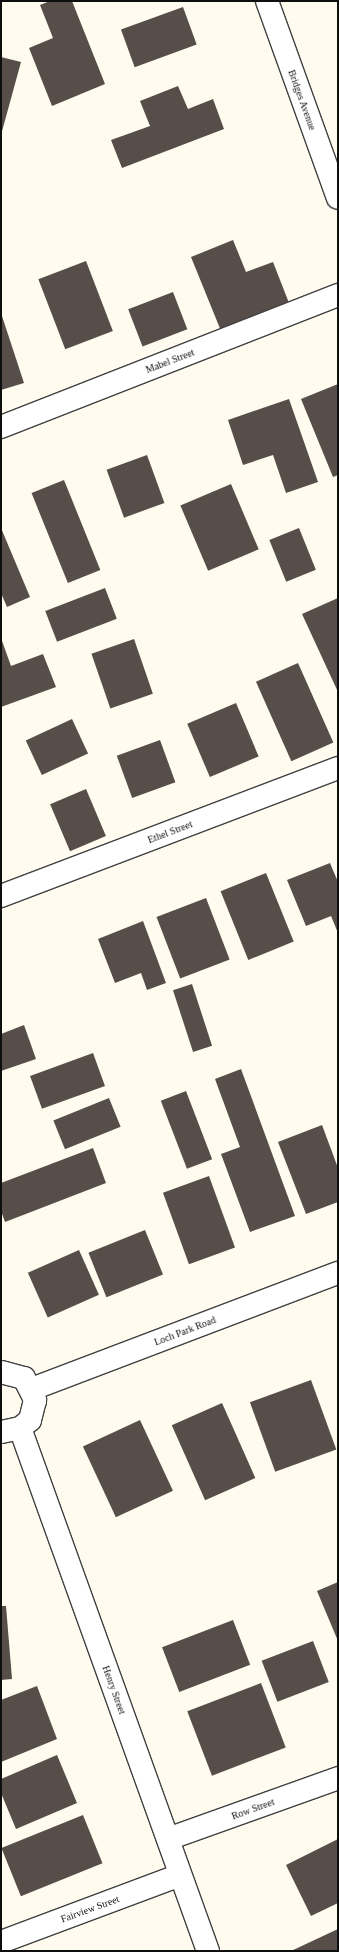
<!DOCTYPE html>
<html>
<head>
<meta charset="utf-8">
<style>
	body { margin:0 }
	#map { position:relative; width:339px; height:1952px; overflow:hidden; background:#fffbef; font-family:Georgia,serif }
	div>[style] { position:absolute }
	.building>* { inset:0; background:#574e4a; transform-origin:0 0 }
	.roads { filter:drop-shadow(1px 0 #414141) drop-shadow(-1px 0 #414141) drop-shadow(0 1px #414141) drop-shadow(0 -1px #414141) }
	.street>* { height:22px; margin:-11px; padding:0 11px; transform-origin:11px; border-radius:11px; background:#fff }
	span { translate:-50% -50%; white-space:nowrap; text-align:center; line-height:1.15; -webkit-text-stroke:4px #fff; paint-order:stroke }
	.street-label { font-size:10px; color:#0e0e0e }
	.frame { position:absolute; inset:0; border:2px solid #0e0e0e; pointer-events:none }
</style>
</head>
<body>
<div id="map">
	<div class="building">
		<i style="clip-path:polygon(50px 1px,72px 1px,105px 84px,52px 106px,29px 48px,53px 38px,40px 5px)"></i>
		<i style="left:183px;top:7px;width:40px;height:66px;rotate:70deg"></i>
		<i style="clip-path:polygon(1px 57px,21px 62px,1px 135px)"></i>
		<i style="clip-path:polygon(178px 86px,188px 109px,213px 99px,224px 129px,122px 168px,111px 140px,150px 126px,140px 101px)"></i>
		<i style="clip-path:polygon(233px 240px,246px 272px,273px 262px,289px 303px,221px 331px,191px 257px)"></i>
		<i style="left:86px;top:261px;width:75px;height:51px;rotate:69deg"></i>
		<i style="left:173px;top:292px;width:40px;height:48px;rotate:69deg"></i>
		<i style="clip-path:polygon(1px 313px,24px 383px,1px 390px)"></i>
		<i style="clip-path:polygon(338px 384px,338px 475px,333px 477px,301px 399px)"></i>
		<i style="clip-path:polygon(289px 399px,318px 482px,286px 493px,273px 455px,243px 465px,228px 420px)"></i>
		<i style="left:147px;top:455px;width:51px;height:43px;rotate:70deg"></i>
		<i style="left:64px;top:480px;width:97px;height:35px;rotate:68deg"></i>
		<i style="left:231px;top:484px;width:71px;height:55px;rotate:67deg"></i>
		<i style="clip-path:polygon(1px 528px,30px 597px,7px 607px,1px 593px)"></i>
		<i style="left:299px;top:528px;width:45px;height:32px;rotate:68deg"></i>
		<i style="left:105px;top:588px;width:33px;height:64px;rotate:69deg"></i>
		<i style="clip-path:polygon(338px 598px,338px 692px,302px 614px)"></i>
		<i style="clip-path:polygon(1px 638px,11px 666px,43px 654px,56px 687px,1px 707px)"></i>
		<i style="left:134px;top:639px;width:58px;height:45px;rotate:71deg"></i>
		<i style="left:298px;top:663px;width:87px;height:46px;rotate:66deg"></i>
		<i style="left:236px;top:703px;width:58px;height:53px;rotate:67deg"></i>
		<i style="left:72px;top:719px;width:38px;height:51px;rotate:65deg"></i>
		<i style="left:160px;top:740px;width:45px;height:46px;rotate:70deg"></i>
		<i style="left:86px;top:789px;width:51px;height:39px;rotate:67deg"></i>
		<i style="clip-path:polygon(330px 863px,338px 882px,338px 933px,331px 916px,306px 926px,287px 880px)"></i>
		<i style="left:266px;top:873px;width:74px;height:49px;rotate:68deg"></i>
		<i style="left:206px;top:898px;width:66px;height:53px;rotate:69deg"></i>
		<i style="clip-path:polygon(143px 921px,166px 983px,147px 990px,141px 973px,115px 983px,98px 939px)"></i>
		<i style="left:192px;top:984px;width:65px;height:20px;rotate:72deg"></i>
		<i style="clip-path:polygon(24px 1025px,36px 1059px,1px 1071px,1px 1034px)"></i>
		<i style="left:93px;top:1053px;width:35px;height:67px;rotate:70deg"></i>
		<i style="clip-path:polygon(241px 1069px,295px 1216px,250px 1232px,221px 1154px,240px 1147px,215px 1079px)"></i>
		<i style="left:186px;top:1091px;width:73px;height:27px;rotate:69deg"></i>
		<i style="left:109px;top:1098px;width:31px;height:60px;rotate:68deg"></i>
		<i style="clip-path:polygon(322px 1125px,338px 1168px,338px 1202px,306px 1214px,278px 1142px)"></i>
		<i style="clip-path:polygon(93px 1148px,106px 1183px,5px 1222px,1px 1211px,1px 1183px)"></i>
		<i style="left:209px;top:1176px;width:76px;height:49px;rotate:70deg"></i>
		<i style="left:145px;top:1230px;width:48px;height:61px;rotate:68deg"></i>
		<i style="left:79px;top:1250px;width:49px;height:56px;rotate:66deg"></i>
		<i style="left:311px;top:1380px;width:74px;height:65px;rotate:70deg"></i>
		<i style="left:222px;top:1403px;width:82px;height:55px;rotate:66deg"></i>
		<i style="left:140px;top:1420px;width:78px;height:63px;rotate:65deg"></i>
		<i style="clip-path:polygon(338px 1582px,338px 1641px,317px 1591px)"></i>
		<i style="clip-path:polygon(1px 1606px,6px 1606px,12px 1679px,1px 1680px)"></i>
		<i style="left:233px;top:1620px;width:48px;height:76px;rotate:69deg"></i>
		<i style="left:313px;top:1641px;width:44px;height:55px;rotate:69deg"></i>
		<i style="left:261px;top:1683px;width:69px;height:79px;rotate:69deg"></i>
		<i style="clip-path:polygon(37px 1686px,57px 1739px,1px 1762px,1px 1700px)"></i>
		<i style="clip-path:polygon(57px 1755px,77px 1803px,16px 1829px,1px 1793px,1px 1779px)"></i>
		<i style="left:83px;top:1815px;width:52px;height:88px;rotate:68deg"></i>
		<i style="clip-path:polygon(338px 1839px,338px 1903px,311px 1916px,286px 1865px)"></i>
		<i style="clip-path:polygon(338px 1929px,338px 1951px,291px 1951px)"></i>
	</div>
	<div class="roads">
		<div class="street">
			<i style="left:267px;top:1px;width:209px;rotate:70.2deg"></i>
			<i style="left:1px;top:427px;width:362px;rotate:-21.4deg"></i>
			<i style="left:1px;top:896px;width:360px;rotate:-20.8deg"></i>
			<i style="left:1px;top:1372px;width:24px;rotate:15deg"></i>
			<i style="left:24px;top:1378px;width:25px;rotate:63deg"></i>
			<i style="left:35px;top:1400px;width:21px;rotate:104deg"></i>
			<i style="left:30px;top:1420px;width:13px;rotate:141deg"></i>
			<i style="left:20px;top:1428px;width:19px;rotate:168deg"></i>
			<i style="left:32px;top:1389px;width:327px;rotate:-20.8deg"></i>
			<i style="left:20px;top:1428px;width:556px;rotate:70.23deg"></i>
			<i style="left:168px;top:1839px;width:181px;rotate:-19.7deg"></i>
			<i style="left:1px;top:1942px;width:191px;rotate:-20.5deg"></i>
		</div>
	</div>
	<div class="street-label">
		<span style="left:302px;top:100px;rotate:70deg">Bridges Avenue</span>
		<span style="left:170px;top:361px;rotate:-21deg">Mabel Street</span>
		<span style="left:170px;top:832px;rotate:-21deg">Ethel Street</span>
		<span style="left:185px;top:1331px;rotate:-21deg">Loch Park Road</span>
		<span style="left:114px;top:1690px;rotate:70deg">Henry Street</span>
		<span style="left:253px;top:1809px;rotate:-20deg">Row Street</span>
		<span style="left:90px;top:1909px;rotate:-20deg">Fairview Street</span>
	</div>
	<div class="frame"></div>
</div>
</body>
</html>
